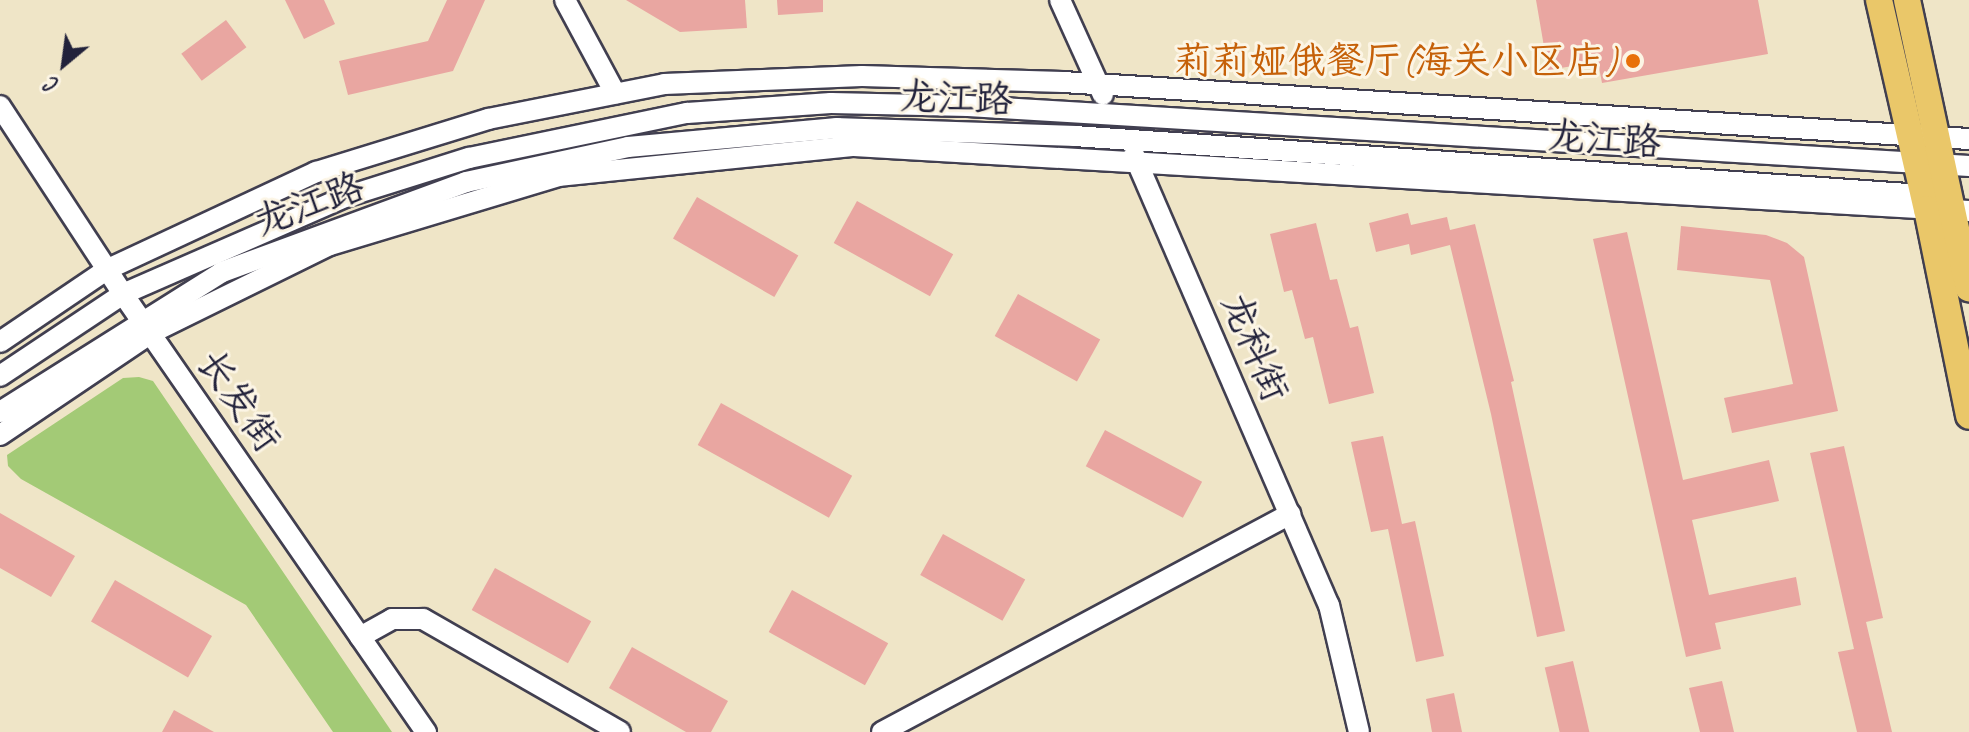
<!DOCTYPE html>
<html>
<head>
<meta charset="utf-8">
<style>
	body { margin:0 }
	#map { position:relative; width:1969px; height:732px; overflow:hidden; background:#efe5c7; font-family:Caveat,"LXGW WenKai TC",sans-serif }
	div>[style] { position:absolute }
	.green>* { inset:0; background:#a3ca76 }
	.building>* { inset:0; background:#e9a6a1; transform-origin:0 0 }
	.roads { filter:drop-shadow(2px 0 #413f50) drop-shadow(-2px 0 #413f50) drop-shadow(0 2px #413f50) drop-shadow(0 -2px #413f50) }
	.minor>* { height:20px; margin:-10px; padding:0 10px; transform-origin:10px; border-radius:10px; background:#fff }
	.major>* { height:26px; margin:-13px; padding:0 13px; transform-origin:13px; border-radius:13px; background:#eac769 }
	.dots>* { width:22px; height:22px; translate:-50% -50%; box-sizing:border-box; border:4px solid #fcf5e5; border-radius:50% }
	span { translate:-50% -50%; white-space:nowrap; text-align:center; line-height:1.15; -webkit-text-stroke:6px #fcf5e5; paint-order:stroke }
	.food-label { font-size:38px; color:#c56008 }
	.right { translate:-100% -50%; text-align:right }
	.street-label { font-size:38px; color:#22223b }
	.north { position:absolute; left:24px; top:24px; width:80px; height:80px; -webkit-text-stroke:6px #fcf5e5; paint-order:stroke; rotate:209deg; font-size:22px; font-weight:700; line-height:32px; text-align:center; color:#22223b }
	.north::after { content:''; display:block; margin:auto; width:28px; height:36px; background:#22223b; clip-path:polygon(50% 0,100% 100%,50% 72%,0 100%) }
</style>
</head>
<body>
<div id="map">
	<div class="green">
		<i style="clip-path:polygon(139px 377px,153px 381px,392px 732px,333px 732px,246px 605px,21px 479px,8px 466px,7px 455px,123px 378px)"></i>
	</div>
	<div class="building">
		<i style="clip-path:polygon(285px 0,324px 0,335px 24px,304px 39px)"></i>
		<i style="clip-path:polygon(447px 0,485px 0,453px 71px,348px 95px,339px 61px,428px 41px)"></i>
		<i style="clip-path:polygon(626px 0,745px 0,747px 28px,680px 32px)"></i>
		<i style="clip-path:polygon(777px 0,823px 0,823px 12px,778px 15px)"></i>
		<i style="clip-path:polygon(1536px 0,1758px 0,1768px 54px,1602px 83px,1598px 62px,1548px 70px)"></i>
		<i style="left:226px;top:20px;width:34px;height:56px;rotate:53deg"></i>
		<i style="left:697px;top:197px;width:117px;height:48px;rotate:30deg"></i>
		<i style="left:857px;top:201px;width:110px;height:48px;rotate:29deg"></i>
		<i style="clip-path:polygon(1408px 213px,1411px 225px,1447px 217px,1450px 230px,1475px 224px,1514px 381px,1511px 382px,1565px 631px,1537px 637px,1491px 414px,1450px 245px,1411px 255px,1409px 244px,1376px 252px,1369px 223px)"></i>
		<i style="clip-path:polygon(1316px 223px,1330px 280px,1337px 279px,1350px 328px,1358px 326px,1374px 393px,1329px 404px,1313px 337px,1305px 339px,1292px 290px,1284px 292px,1270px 234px)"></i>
		<i style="clip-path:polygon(1681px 226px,1766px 235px,1787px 243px,1804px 257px,1838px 411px,1732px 433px,1724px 398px,1793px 384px,1770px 280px,1677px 270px)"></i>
		<i style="clip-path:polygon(1627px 232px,1683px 480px,1769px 460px,1779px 501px,1692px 520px,1709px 595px,1796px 577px,1801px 605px,1715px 623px,1721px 649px,1686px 657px,1593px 239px)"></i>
		<i style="left:1018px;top:294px;width:94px;height:48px;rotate:29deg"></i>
		<i style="left:721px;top:403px;width:150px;height:48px;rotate:29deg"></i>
		<i style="left:1105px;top:430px;width:110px;height:41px;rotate:28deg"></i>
		<i style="clip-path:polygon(1383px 436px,1402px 524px,1415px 521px,1444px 656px,1416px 662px,1388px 529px,1371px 532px,1351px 442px)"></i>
		<i style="clip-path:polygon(1844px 446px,1883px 618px,1866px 622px,1892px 732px,1857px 732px,1838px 652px,1854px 649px,1810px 453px)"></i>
		<i style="clip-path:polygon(0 513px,75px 556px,51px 597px,0 568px)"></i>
		<i style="left:943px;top:534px;width:94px;height:47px;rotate:29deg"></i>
		<i style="left:495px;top:568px;width:110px;height:48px;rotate:29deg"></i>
		<i style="left:115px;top:580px;width:112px;height:48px;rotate:30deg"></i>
		<i style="left:792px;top:590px;width:110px;height:48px;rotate:29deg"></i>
		<i style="clip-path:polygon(632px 647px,728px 701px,711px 732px,686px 732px,609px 688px)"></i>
		<i style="left:1573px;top:661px;width:73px;height:29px;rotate:77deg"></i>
		<i style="clip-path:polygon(1722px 681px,1734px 732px,1700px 732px,1689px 688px)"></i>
		<i style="clip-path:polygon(1454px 693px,1462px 732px,1432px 732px,1426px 699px)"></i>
		<i style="clip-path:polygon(174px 710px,214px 732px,162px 732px)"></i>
	</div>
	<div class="roads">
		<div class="minor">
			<i style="left:565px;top:0;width:106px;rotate:61.7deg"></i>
			<i style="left:1060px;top:0;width:104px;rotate:65.6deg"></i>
			<i style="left:0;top:106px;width:225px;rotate:56.8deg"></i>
			<i style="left:123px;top:294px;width:533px;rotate:55.33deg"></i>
			<i style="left:1134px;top:155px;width:490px;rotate:66.6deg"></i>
			<i style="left:1329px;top:605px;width:130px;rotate:76.7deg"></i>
			<i style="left:0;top:342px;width:130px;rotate:-34.1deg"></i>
			<i style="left:108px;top:269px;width:230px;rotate:-25deg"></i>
			<i style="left:316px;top:172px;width:180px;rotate:-17.1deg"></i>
			<i style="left:488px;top:119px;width:179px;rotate:-11.2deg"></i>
			<i style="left:664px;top:84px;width:198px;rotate:-2.3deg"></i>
			<i style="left:862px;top:76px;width:201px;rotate:1.7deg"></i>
			<i style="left:1063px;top:82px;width:908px;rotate:3.6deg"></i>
			<i style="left:0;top:376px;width:148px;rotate:-33.7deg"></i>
			<i style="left:123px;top:294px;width:242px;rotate:-23.6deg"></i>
			<i style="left:345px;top:197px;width:130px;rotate:-17.5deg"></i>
			<i style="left:469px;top:158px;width:223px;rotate:-11.7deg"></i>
			<i style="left:687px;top:113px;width:144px;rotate:-4deg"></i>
			<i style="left:831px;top:103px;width:137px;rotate:1.3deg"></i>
			<i style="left:968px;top:106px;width:1003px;rotate:3.43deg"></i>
			<i style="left:0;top:412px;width:262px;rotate:-32.2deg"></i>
			<i style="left:222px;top:272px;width:260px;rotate:-20.2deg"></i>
			<i style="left:466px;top:182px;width:166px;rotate:-12.2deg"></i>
			<i style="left:628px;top:147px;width:210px;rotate:-5.2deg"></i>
			<i style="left:837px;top:128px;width:237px;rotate:1.9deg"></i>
			<i style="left:1074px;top:136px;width:849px;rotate:3.98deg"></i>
			<i style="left:0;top:435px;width:182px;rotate:-34deg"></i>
			<i style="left:151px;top:333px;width:199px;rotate:-26.2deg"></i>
			<i style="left:330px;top:245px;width:238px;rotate:-16.8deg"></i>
			<i style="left:558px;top:176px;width:298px;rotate:-5.8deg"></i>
			<i style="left:854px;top:146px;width:1117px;rotate:3.34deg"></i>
			<i style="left:360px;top:637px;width:37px;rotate:-29deg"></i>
			<i style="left:392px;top:619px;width:31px"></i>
			<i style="left:423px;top:619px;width:227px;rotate:29.8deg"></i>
			<i style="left:882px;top:732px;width:463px;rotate:-28.1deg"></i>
		</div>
		<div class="major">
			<i style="left:1879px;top:0;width:214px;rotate:77.1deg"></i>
			<i style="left:1927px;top:209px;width:211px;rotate:78.5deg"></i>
			<i style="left:1907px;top:0;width:295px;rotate:77.9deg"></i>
		</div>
	</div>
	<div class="dots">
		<i style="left:1633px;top:61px;background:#e8710a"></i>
	</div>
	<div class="food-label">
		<span class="right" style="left:1617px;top:61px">莉莉娅俄餐厅(海关小区店)</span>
	</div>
	<div class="street-label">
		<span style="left:956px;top:98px;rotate:2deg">龙江路</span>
		<span style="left:1604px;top:139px;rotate:4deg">龙江路</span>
		<span style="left:309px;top:204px;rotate:-20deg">龙江路</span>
		<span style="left:1255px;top:347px;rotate:67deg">龙科街</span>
		<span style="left:239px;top:401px;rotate:55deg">长发街</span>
	</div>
	<div class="north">С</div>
</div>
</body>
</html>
